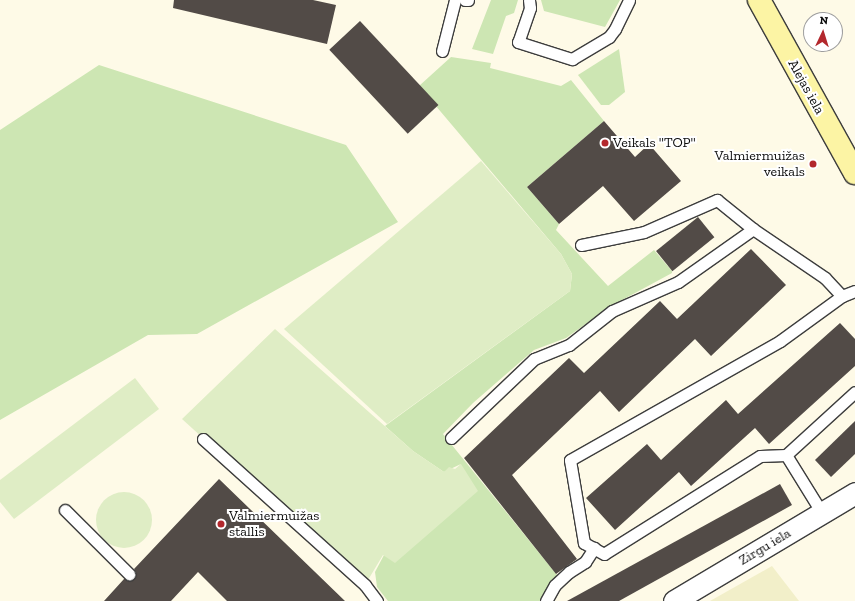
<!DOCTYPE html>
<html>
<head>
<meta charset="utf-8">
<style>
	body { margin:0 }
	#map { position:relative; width:855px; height:601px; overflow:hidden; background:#fefae7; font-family:"Zilla Slab",serif }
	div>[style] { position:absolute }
	.farmland>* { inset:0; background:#f2efc9 }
	.green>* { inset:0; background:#cde6b3 }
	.pitch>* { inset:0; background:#dfedc5 }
	.round { border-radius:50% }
	.building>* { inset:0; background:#524b47; transform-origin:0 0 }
	.roads { filter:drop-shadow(1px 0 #3d3d3d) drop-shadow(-1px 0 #3d3d3d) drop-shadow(0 1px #3d3d3d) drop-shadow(0 -1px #3d3d3d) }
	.lane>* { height:11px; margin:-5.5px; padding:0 5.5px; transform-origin:5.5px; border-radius:5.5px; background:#fff }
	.street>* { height:21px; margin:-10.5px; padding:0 10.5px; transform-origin:10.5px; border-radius:10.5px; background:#fff }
	.secondary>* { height:22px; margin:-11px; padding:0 11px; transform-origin:11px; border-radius:11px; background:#fcf4a4 }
	.dots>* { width:11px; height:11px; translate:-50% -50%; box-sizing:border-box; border:2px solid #fff; border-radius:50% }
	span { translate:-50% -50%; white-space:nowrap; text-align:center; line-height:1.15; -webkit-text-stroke:4px #fff; paint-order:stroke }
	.street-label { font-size:14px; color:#0a0a0a }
	.poi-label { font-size:14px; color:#0a0a0a }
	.left { translate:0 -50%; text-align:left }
	.right { translate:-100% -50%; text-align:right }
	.north { position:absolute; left:803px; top:12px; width:40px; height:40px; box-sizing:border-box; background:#fff; border:1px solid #9d9d9d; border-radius:50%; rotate:4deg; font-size:11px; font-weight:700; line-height:16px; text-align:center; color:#0a0a0a }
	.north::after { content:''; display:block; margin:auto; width:14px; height:18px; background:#b3282d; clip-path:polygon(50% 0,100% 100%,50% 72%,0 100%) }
</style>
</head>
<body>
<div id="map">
	<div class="farmland">
		<i style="clip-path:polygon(772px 566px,799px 601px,710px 601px)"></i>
	</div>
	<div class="green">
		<i style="clip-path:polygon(491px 0,518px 0,514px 13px,506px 16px,493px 54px,472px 49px)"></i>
		<i style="clip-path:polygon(541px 0,620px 0,605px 27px,544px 11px)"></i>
		<i style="clip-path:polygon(619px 49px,625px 92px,609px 105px,601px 105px,578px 75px)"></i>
		<i style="clip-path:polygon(451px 57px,491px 63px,490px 68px,561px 86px,571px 80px,604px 121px,527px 187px,559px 224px,556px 230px,608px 286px,654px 250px,672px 271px,672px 273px,611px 306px,566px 338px,534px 350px,473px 403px,443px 434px,557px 575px,540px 601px,388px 601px,377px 587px,375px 572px,384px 555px,461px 464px,444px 472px,413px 451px,385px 426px,570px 291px,572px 274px,561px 254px,419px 86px)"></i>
		<i style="clip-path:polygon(99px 65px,346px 145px,398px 222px,197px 334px,148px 335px,0 420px,0 130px)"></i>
	</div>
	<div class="pitch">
		<i style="clip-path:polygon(481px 161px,561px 254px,572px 274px,570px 291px,387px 424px,284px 329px)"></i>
		<i style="clip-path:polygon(275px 329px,413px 451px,444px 472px,449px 467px,455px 469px,461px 464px,478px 491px,395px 563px,383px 555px,365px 585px,182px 419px)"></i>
		<i style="clip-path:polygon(135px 378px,159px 409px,14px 519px,0 502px,0 480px)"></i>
		<i class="round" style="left:96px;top:492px;width:56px;height:56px"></i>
	</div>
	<div class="building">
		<i style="clip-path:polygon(174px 0,313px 0,336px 5px,327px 44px,173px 8px)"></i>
		<i style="left:360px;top:21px;width:115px;height:42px;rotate:47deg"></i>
		<i style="clip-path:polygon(604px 121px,635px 157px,649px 144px,681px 181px,634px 221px,603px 186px,559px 224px,527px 187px)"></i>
		<i style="left:698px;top:217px;width:26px;height:54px;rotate:51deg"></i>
		<i style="clip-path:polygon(751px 249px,786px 285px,711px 356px,695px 339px,619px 412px,600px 391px,512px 475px,577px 559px,556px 574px,464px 458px,569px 358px,584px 373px,660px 301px,677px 319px)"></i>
		<i style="clip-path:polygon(840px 323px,855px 339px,855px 366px,769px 444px,755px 428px,691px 486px,679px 472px,615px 530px,586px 498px,647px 444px,661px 460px,726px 400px,738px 414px)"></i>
		<i style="clip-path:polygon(855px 421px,855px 454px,831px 477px,815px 460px)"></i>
		<i style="clip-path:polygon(219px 479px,345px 601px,227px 601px,198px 572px,171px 601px,104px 601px,124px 579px,134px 579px,136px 573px,134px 569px)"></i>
		<i style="clip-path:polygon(780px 484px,792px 505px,619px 601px,567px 601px)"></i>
	</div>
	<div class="roads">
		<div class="lane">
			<i style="left:465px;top:0;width:3px"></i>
			<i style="left:529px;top:0;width:8px;rotate:83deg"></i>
			<i style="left:530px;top:8px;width:36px;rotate:109deg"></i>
			<i style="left:518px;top:42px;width:57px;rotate:17.5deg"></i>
			<i style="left:572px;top:59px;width:43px;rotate:-30.7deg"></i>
			<i style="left:609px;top:37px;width:10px;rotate:-53deg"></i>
			<i style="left:615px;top:29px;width:32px;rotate:-64deg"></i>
			<i style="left:442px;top:51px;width:53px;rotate:-75.7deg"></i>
			<i style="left:581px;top:245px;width:64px;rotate:-11.7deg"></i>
			<i style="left:644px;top:232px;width:80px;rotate:-23.7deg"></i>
			<i style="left:717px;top:200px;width:46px;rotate:38.9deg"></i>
			<i style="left:753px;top:229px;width:87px;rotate:34.2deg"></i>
			<i style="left:825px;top:278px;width:25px;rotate:47deg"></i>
			<i style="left:451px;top:438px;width:115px;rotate:-43.6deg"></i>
			<i style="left:534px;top:359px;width:38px;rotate:-22deg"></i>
			<i style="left:569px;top:345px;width:55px;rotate:-38.3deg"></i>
			<i style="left:612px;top:311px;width:72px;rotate:-23.7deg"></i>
			<i style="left:678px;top:282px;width:92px;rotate:-35.2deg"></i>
			<i style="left:203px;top:439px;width:218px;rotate:42deg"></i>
			<i style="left:365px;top:585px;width:20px;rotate:53deg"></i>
			<i style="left:786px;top:455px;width:93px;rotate:-42.4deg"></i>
			<i style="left:65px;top:510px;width:91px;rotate:45deg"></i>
			<i style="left:822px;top:513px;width:68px;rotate:-121.8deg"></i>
			<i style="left:786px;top:455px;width:26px;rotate:178deg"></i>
			<i style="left:760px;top:456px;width:184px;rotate:147.9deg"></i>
			<i style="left:604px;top:554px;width:23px;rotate:-151deg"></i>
			<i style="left:584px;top:543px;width:84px;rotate:-99.6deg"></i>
			<i style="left:570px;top:460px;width:241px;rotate:-29.5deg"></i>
			<i style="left:780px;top:341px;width:77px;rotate:-36deg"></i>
			<i style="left:842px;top:296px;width:14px;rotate:-21deg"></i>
			<i style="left:546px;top:601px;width:18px;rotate:-61deg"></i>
			<i style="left:555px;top:585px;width:19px;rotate:-43deg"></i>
			<i style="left:569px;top:572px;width:19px;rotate:-32deg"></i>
			<i style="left:585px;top:562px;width:17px;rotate:-57deg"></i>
		</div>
		<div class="street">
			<i style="left:674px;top:601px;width:211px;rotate:-30.8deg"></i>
		</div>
		<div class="secondary">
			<i style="left:759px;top:0;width:198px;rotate:61deg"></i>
		</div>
	</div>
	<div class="dots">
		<i style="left:605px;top:143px;background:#b3282d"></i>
		<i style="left:813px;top:164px;background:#b3282d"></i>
		<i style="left:221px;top:524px;background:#b3282d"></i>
	</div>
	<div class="street-label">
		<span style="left:806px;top:87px;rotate:61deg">Alejas iela</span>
		<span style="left:765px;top:547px;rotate:-31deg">Zirgu iela</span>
	</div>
	<div class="poi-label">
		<span class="left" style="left:613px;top:143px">Veikals "TOP"</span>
		<span class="right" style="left:805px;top:164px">Valmiermuižas<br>veikals</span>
		<span class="left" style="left:229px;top:524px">Valmiermuižas<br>stallis</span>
	</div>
	<div class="north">N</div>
</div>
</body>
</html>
